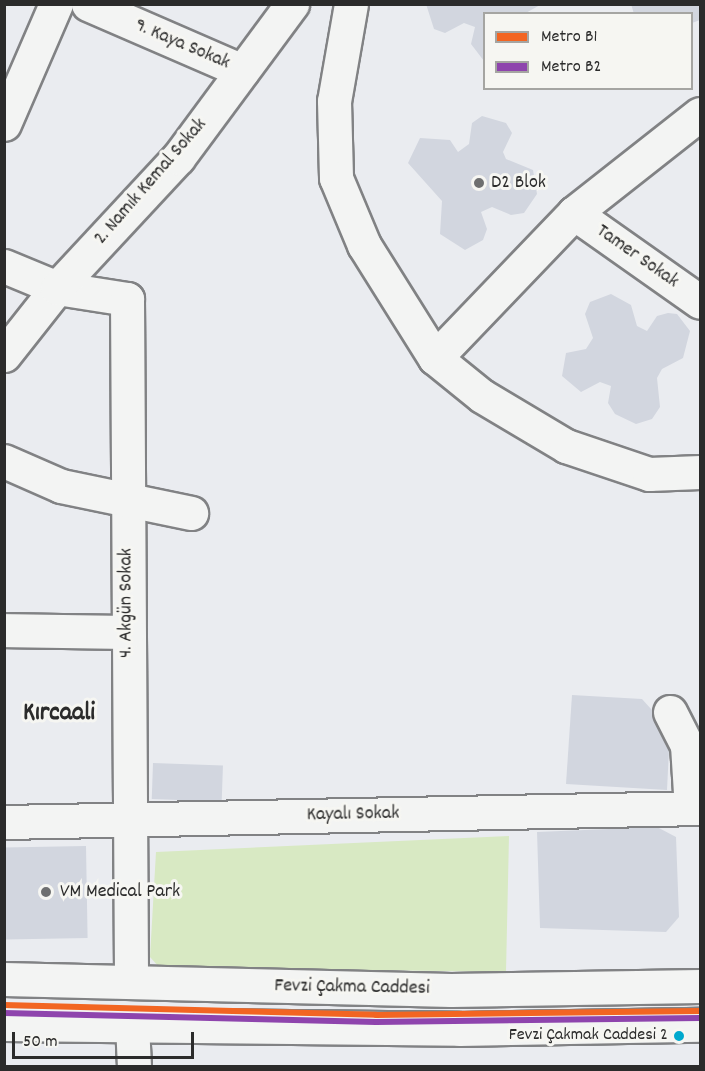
<!DOCTYPE html>
<html>
<head>
<meta charset="utf-8">
<style>
	body { margin:0 }
	#map { position:relative; width:705px; height:1071px; overflow:hidden; background:#eaecf0; font-family:Dekko,sans-serif }
	div>[style] { position:absolute }
	.green>* { inset:0; background:#d8e9c3 }
	.building>* { inset:0; background:#d2d6df; transform-origin:0 0 }
	.roads { filter:drop-shadow(2px 0 #818284) drop-shadow(-2px 0 #818284) drop-shadow(0 2px #818284) drop-shadow(0 -2px #818284) }
	.minor>* { height:33px; margin:-16.5px; padding:0 16.5px; transform-origin:16.5px; border-radius:16.5px; background:#f3f4f3 }
	.major>* { height:33px; margin:-16.5px; padding:0 16.5px; transform-origin:16.5px; border-radius:16.5px; background:#f3f4f3 }
	.metro-1>* { height:6px; margin:-3px; padding:0 3px; transform-origin:3px; border-radius:3px; background:#f26522 }
	.metro-2>* { height:6px; margin:-3px; padding:0 3px; transform-origin:3px; border-radius:3px; background:#8e44ad }
	.dots>* { width:16px; height:16px; translate:-50% -50%; box-sizing:border-box; border:3px solid #f6f6f2; border-radius:50% }
	span { translate:-50% -50%; white-space:nowrap; text-align:center; line-height:1.15; -webkit-text-stroke:6px #f6f6f2; paint-order:stroke }
	.bus-label { font-size:18px; color:#2b2b2b }
	.right { translate:-100% -50%; text-align:right }
	.street-label { font-size:20px; color:#2b2b2b }
	.poi-label { font-size:20px; color:#2b2b2b }
	.left { translate:0 -50%; text-align:left }
	.district-label { font-size:26px; color:#2b2b2b; font-weight:700 }
	.frame { position:absolute; inset:0; border:6px solid #2b2b2b; pointer-events:none }
	.legend { position:absolute; left:483px; top:12px; width:210px; height:78px; box-sizing:border-box; background:#f6f6f2; border:2px solid #a5a5a2; margin:0; padding:8px 10px; list-style:none; font-size:18px; color:#2b2b2b }
	.legend li { display:flex; align-items:center; gap:12px; height:30px }
	.legend b { width:30px; border:2px solid #a5a5a2 }
	.scale { position:absolute; left:12px; top:1032px; width:182px; height:27px; box-sizing:border-box; border:3px solid #2b2b2b; border-top:0; padding-left:8px; font-size:18px; line-height:21px; white-space:nowrap; color:#2b2b2b; -webkit-text-stroke:4px #f6f6f2; paint-order:stroke }
</style>
</head>
<body>
<div id="map">
	<div class="green">
		<i style="clip-path:polygon(509px 836px,506px 972px,159px 967px,150px 957px,156px 852px)"></i>
	</div>
	<div class="building">
		<i style="clip-path:polygon(426px 4px,540px 4px,540px 5px,524px 14px,484px 14px,484px 61px,471px 44px,475px 27px,464px 23px,445px 33px,434px 29px)"></i>
		<i style="clip-path:polygon(631px 4px,700px 4px,700px 20px,692px 23px,692px 14px,634px 14px)"></i>
		<i style="clip-path:polygon(482px 116px,506px 123px,512px 133px,503px 152px,506px 159px,533px 170px,537px 194px,524px 213px,511px 215px,492px 207px,481px 212px,487px 229px,483px 240px,465px 250px,440px 234px,442px 201px,408px 163px,420px 138px,450px 140px,458px 152px,469px 144px,472px 123px)"></i>
		<i style="clip-path:polygon(611px 294px,631px 305px,637px 326px,647px 331px,657px 316px,668px 313px,677px 314px,690px 331px,683px 358px,662px 369px,657px 378px,660px 407px,652px 419px,636px 424px,615px 414px,608px 403px,611px 386px,600px 382px,581px 392px,562px 376px,566px 353px,586px 349px,593px 338px,585px 314px,590px 302px)"></i>
		<i style="clip-path:polygon(572px 695px,642px 699px,670px 730px,667px 790px,566px 784px)"></i>
		<i style="left:153px;top:763px;width:70px;height:36px;rotate:2deg"></i>
		<i style="clip-path:polygon(657px 827px,676px 837px,679px 917px,666px 932px,540px 928px,537px 832px)"></i>
		<i style="left:86px;top:846px;width:92px;height:82px;rotate:89deg"></i>
	</div>
	<div class="roads">
		<div class="minor">
			<i style="left:88px;top:4px;width:168px;rotate:23.5deg"></i>
			<i style="left:351px;top:4px;width:98px;rotate:99.9deg"></i>
			<i style="left:334px;top:101px;width:77px;rotate:88.5deg"></i>
			<i style="left:336px;top:178px;width:73px;rotate:67.3deg"></i>
			<i style="left:364px;top:245px;width:133px;rotate:57.9deg"></i>
			<i style="left:435px;top:358px;width:60px;rotate:39deg"></i>
			<i style="left:482px;top:396px;width:98px;rotate:30.8deg"></i>
			<i style="left:566px;top:446px;width:88px;rotate:18.6deg"></i>
			<i style="left:649px;top:474px;width:51px;rotate:-2.2deg"></i>
			<i style="left:4px;top:124px;width:131px;rotate:-66.6deg"></i>
			<i style="left:574px;top:213px;width:154px;rotate:35.2deg"></i>
			<i style="left:4px;top:266px;width:57px;rotate:22.5deg"></i>
			<i style="left:57px;top:288px;width:71px;rotate:8.9deg"></i>
			<i style="left:127px;top:299px;width:680px;rotate:89.66deg"></i>
			<i style="left:4px;top:355px;width:85px;rotate:-51.7deg"></i>
			<i style="left:57px;top:288px;width:178px;rotate:-47.1deg"></i>
			<i style="left:178px;top:158px;width:192px;rotate:-53.5deg"></i>
			<i style="left:435px;top:358px;width:201px;rotate:-46.2deg"></i>
			<i style="left:574px;top:213px;width:160px;rotate:-38.2deg"></i>
			<i style="left:4px;top:461px;width:62px;rotate:23.7deg"></i>
			<i style="left:61px;top:486px;width:133px;rotate:11.7deg"></i>
			<i style="left:4px;top:630px;width:123px;rotate:0.9deg"></i>
			<i style="left:670px;top:712px;width:37px;rotate:63deg"></i>
			<i style="left:687px;top:745px;width:63px;rotate:86.4deg"></i>
			<i style="left:4px;top:822px;width:696px;rotate:-1.15deg"></i>
			<i style="left:132px;top:1024px;width:42px;rotate:87.3deg"></i>
		</div>
		<div class="major">
			<i style="left:4px;top:979px;width:447px;rotate:1.4deg"></i>
			<i style="left:451px;top:990px;width:249px;rotate:-0.9deg"></i>
			<i style="left:4px;top:1024px;width:455px;rotate:0.6deg"></i>
			<i style="left:459px;top:1029px;width:241px;rotate:-1deg"></i>
		</div>
	</div>
	<div class="metro-1">
		<i style="left:4px;top:1005px;width:372px;rotate:1.5deg"></i>
		<i style="left:376px;top:1015px;width:324px;rotate:-0.7deg"></i>
	</div>
	<div class="metro-2">
		<i style="left:4px;top:1013px;width:372px;rotate:1.4deg"></i>
		<i style="left:376px;top:1022px;width:324px;rotate:-0.7deg"></i>
	</div>
	<div class="dots">
		<i style="left:479px;top:183px;background:#6e6f70"></i>
		<i style="left:46px;top:892px;background:#6e6f70"></i>
		<i style="left:679px;top:1036px;background:#00a9ce"></i>
	</div>
	<div class="bus-label">
		<span class="right" style="left:668px;top:1036px">Fevzi Çakmak Caddesi 2</span>
	</div>
	<div class="street-label">
		<span style="left:182px;top:45px;rotate:23deg">9. Kaya Sokak</span>
		<span style="left:151px;top:182px;rotate:-49deg">2. Namık Kemal Sokak</span>
		<span style="left:637px;top:257px;rotate:35deg">Tamer Sokak</span>
		<span style="left:127px;top:603px;rotate:-90deg">4. Akgün Sokak</span>
		<span style="left:353px;top:815px;rotate:-1deg">Kayalı Sokak</span>
		<span style="left:352px;top:988px;rotate:1deg">Fevzi Çakma Caddesi</span>
	</div>
	<div class="poi-label">
		<span class="left" style="left:491px;top:183px">D2 Blok</span>
		<span class="left" style="left:60px;top:892px">VM Medical Park</span>
	</div>
	<div class="district-label">
		<span style="left:59px;top:714px">Kırcaali</span>
	</div>
	<div class="frame"></div>
	<ul class="legend">
	<li><b style="height:8px;background:#f26522"></b>Metro B1</li>
	<li><b style="height:8px;background:#8e44ad"></b>Metro B2</li>
	</ul>
	<div class="scale">50 m</div>
</div>
</body>
</html>
